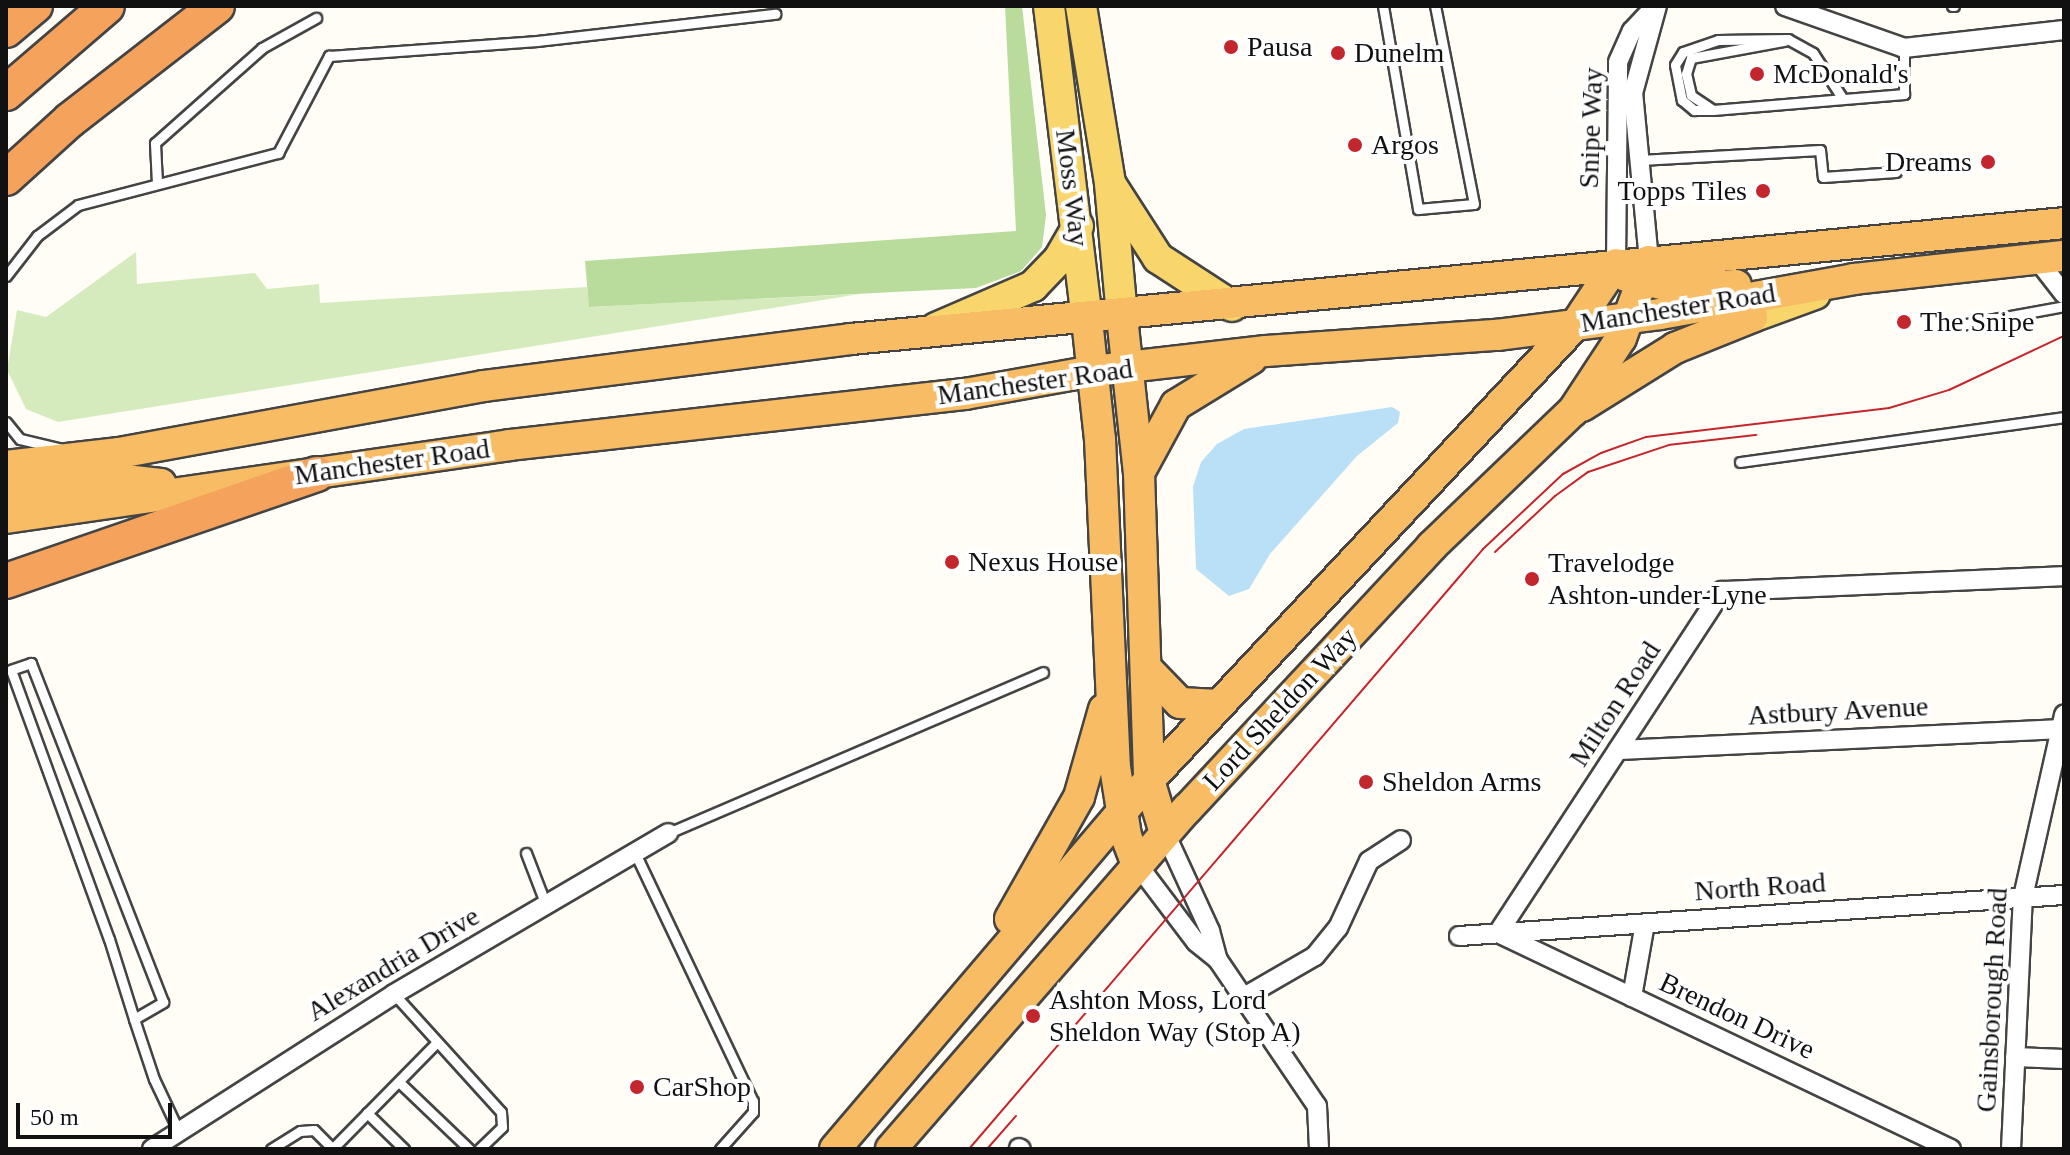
<!DOCTYPE html>
<html>
<head>
<meta charset="utf-8">
<style>
	body { margin:0 }
	#map { position:relative; width:2070px; height:1155px; overflow:hidden; background:#fffdf5; font-family:Georgia,serif }
	div>[style] { position:absolute }
	.green>* { inset:0; background:#d5ebbd }
	.forest>* { inset:0; background:#b9dc9c }
	.water>* { inset:0; background:#b9e0f7 }
	.roads { filter:drop-shadow(2px 0 #444) drop-shadow(-2px 0 #444) drop-shadow(0 2px #444) drop-shadow(0 -2px #444) }
	.service>* { height:9px; margin:-4.5px; padding:0 4.5px; transform-origin:4.5px; border-radius:4.5px; background:#fff }
	.minor>* { height:18px; margin:-9px; padding:0 9px; transform-origin:9px; border-radius:9px; background:#fff }
	.primary>* { height:30px; margin:-15px; padding:0 15px; transform-origin:15px; border-radius:15px; background:#f9d66b }
	.trunk>* { height:30px; margin:-15px; padding:0 15px; transform-origin:15px; border-radius:15px; background:#f7bc64 }
	.motorway>* { height:34px; margin:-17px; padding:0 17px; transform-origin:17px; border-radius:17px; background:#f5a25d }
	.tram>* { height:2px; margin:-1px; padding:0 1px; transform-origin:1px; border-radius:1px; background:#c4262e }
	.dots>* { width:22px; height:22px; translate:-50% -50%; box-sizing:border-box; border:4px solid #fff; border-radius:50% }
	span { translate:-50% -50%; white-space:nowrap; text-align:center; line-height:1.15; -webkit-text-stroke:8px #fff; paint-order:stroke }
	.poi-label { font-size:28px; color:#111 }
	.left { translate:0 -50%; text-align:left }
	.right { translate:-100% -50%; text-align:right }
	.street-label { font-size:28px; color:#111 }
	.frame { position:absolute; inset:0; border:8px solid #111; pointer-events:none }
	.scale { position:absolute; left:16px; top:1103px; width:156px; height:36px; box-sizing:border-box; border:4px solid #111; border-top:0; padding-left:10px; font-size:24px; line-height:28px; white-space:nowrap; color:#111; -webkit-text-stroke:6px #fff; paint-order:stroke }
</style>
</head>
<body>
<div id="map">
	<div class="green">
		<i style="clip-path:polygon(136px 252px,137px 284px,255px 273px,267px 289px,319px 284px,320px 303px,587px 287px,590px 307px,860px 294px,58px 422px,26px 409px,7px 370px,17px 310px,46px 317px)"></i>
	</div>
	<div class="forest">
		<i style="clip-path:polygon(1005px 6px,1022px 6px,1046px 215px,1042px 247px,1021px 271px,976px 288px,589px 307px,585px 261px,1016px 231px)"></i>
	</div>
	<div class="water">
		<i style="clip-path:polygon(1392px 407px,1400px 412px,1398px 423px,1357px 456px,1270px 554px,1249px 589px,1229px 596px,1196px 569px,1193px 487px,1201px 462px,1217px 444px,1244px 429px)"></i>
	</div>
	<div class="roads">
		<div class="service">
			<i style="left:1383px;top:6px;width:206px;rotate:80.2deg"></i>
			<i style="left:1418px;top:209px;width:56px;rotate:-5.1deg"></i>
			<i style="left:1474px;top:204px;width:202px;rotate:-101.1deg"></i>
			<i style="left:1952px;top:6px;width:2px"></i>
			<i style="left:1841px;top:96px;width:51px;rotate:-123.1deg"></i>
			<i style="left:1813px;top:53px;width:29px;rotate:-151deg"></i>
			<i style="left:1788px;top:39px;width:70px;rotate:179.2deg"></i>
			<i style="left:1718px;top:40px;width:37px;rotate:161deg"></i>
			<i style="left:1683px;top:52px;width:15px;rotate:122deg"></i>
			<i style="left:1675px;top:65px;width:36px;rotate:79deg"></i>
			<i style="left:1682px;top:100px;width:16px;rotate:40deg"></i>
			<i style="left:1694px;top:110px;width:19px"></i>
			<i style="left:1713px;top:110px;width:192px;rotate:-4.8deg"></i>
			<i style="left:1904px;top:94px;width:46px;rotate:-90deg"></i>
			<i style="left:1713px;top:110px;width:27px;rotate:-146deg"></i>
			<i style="left:1691px;top:95px;width:22px;rotate:-103deg"></i>
			<i style="left:1686px;top:74px;width:17px;rotate:-73deg"></i>
			<i style="left:1691px;top:58px;width:95px;rotate:-10.4deg"></i>
			<i style="left:1640px;top:160px;width:180px;rotate:-3.2deg"></i>
			<i style="left:1820px;top:150px;width:27px;rotate:84deg"></i>
			<i style="left:1823px;top:177px;width:73px;rotate:-3.9deg"></i>
			<i style="left:157px;top:183px;width:40px;rotate:-92.9deg"></i>
			<i style="left:155px;top:143px;width:143px;rotate:-41.6deg"></i>
			<i style="left:262px;top:48px;width:62px;rotate:-29.1deg"></i>
			<i style="left:6px;top:276px;width:51px;rotate:-52.2deg"></i>
			<i style="left:37px;top:236px;width:51px;rotate:-37.1deg"></i>
			<i style="left:78px;top:205px;width:207px;rotate:-14.6deg"></i>
			<i style="left:278px;top:153px;width:110px;rotate:-62.3deg"></i>
			<i style="left:329px;top:56px;width:209px;rotate:-4.1deg"></i>
			<i style="left:537px;top:41px;width:240px;rotate:-6.5deg"></i>
			<i style="left:1950px;top:327px;width:116px;rotate:-10.4deg"></i>
			<i style="left:6px;top:422px;width:22px;rotate:51deg"></i>
			<i style="left:20px;top:439px;width:43px;rotate:13.4deg"></i>
			<i style="left:1740px;top:462px;width:327px;rotate:-7.9deg"></i>
			<i style="left:668px;top:833px;width:408px;rotate:-23.2deg"></i>
			<i style="left:526px;top:853px;width:56px;rotate:69deg"></i>
			<i style="left:635px;top:853px;width:275px;rotate:64.6deg"></i>
			<i style="left:753px;top:1101px;width:11px;rotate:90deg"></i>
			<i style="left:753px;top:1112px;width:50px;rotate:131.7deg"></i>
			<i style="left:394px;top:994px;width:159px;rotate:47.8deg"></i>
			<i style="left:501px;top:1112px;width:15px;rotate:86deg"></i>
			<i style="left:502px;top:1127px;width:32px;rotate:136deg"></i>
			<i style="left:134px;top:1019px;width:34px;rotate:-30deg"></i>
			<i style="left:163px;top:1002px;width:364px;rotate:-111.3deg"></i>
			<i style="left:31px;top:663px;width:21px;rotate:161deg"></i>
			<i style="left:11px;top:670px;width:286px;rotate:70deg"></i>
			<i style="left:109px;top:939px;width:84px;rotate:72.6deg"></i>
			<i style="left:134px;top:1019px;width:63px;rotate:71.6deg"></i>
			<i style="left:154px;top:1079px;width:59px;rotate:64.7deg"></i>
			<i style="left:399px;top:1082px;width:97px;rotate:43.7deg"></i>
			<i style="left:367px;top:1113px;width:52px;rotate:44.2deg"></i>
			<i style="left:333px;top:1148px;width:148px;rotate:-45.5deg"></i>
			<i style="left:271px;top:1149px;width:34px;rotate:-32deg"></i>
			<i style="left:300px;top:1131px;width:14px;rotate:-4deg"></i>
			<i style="left:314px;top:1130px;width:27px;rotate:45deg"></i>
		</div>
		<div class="minor">
			<i style="left:1785px;top:6px;width:126px;rotate:19.4deg"></i>
			<i style="left:1904px;top:48px;width:161px;rotate:-6.4deg"></i>
			<i style="left:2036px;top:258px;width:46px;rotate:52.1deg"></i>
			<i style="left:1649px;top:261px;width:169px;rotate:-95.4deg"></i>
			<i style="left:1633px;top:93px;width:90px;rotate:-74.6deg"></i>
			<i style="left:1616px;top:264px;width:202px;rotate:-89.4deg"></i>
			<i style="left:1618px;top:62px;width:34px;rotate:-66deg"></i>
			<i style="left:1632px;top:31px;width:34px;rotate:-47deg"></i>
			<i style="left:1618px;top:750px;width:446px;rotate:-2.7deg"></i>
			<i style="left:1165px;top:833px;width:108px;rotate:65.3deg"></i>
			<i style="left:1210px;top:931px;width:30px;rotate:75deg"></i>
			<i style="left:1137px;top:864px;width:98px;rotate:52.9deg"></i>
			<i style="left:1196px;top:942px;width:28px;rotate:39deg"></i>
			<i style="left:1218px;top:960px;width:176px;rotate:55.9deg"></i>
			<i style="left:1317px;top:1106px;width:43px;rotate:87.3deg"></i>
			<i style="left:1459px;top:936px;width:606px;rotate:-3.88deg"></i>
			<i style="left:1244px;top:997px;width:82px;rotate:-30deg"></i>
			<i style="left:1315px;top:956px;width:36px;rotate:-51deg"></i>
			<i style="left:1338px;top:928px;width:74px;rotate:-65.2deg"></i>
			<i style="left:1369px;top:861px;width:38px;rotate:-33deg"></i>
			<i style="left:1632px;top:997px;width:75px;rotate:-80deg"></i>
			<i style="left:2015px;top:1057px;width:49px;rotate:2.3deg"></i>
			<i style="left:1019px;top:1148px;width:2px;rotate:27deg"></i>
			<i style="left:152px;top:1149px;width:287px;rotate:-32.6deg"></i>
			<i style="left:394px;top:994px;width:318px;rotate:-30.4deg"></i>
			<i style="left:1951px;top:1149px;width:502px;rotate:-154.51deg"></i>
			<i style="left:1498px;top:933px;width:409px;rotate:-56.8deg"></i>
			<i style="left:1722px;top:591px;width:342px;rotate:-2.5deg"></i>
			<i style="left:2011px;top:1149px;width:252px;rotate:-87.3deg"></i>
			<i style="left:2023px;top:897px;width:187px;rotate:-77.3deg"></i>
		</div>
		<div class="primary">
			<i style="left:1049px;top:6px;width:316px;rotate:83.1deg"></i>
			<i style="left:1081px;top:6px;width:180px;rotate:80.7deg"></i>
			<i style="left:1110px;top:184px;width:134px;rotate:84.8deg"></i>
			<i style="left:1111px;top:185px;width:87px;rotate:57.2deg"></i>
			<i style="left:1158px;top:258px;width:88px;rotate:33deg"></i>
			<i style="left:1752px;top:317px;width:67px;rotate:-20.1deg"></i>
			<i style="left:936px;top:328px;width:106px;rotate:-23.4deg"></i>
			<i style="left:1033px;top:286px;width:37px;rotate:-46deg"></i>
			<i style="left:1059px;top:259px;width:38px;rotate:-60deg"></i>
		</div>
		<div class="trunk">
			<i style="left:1626px;top:276px;width:53px;rotate:13deg"></i>
			<i style="left:1678px;top:288px;width:58px;rotate:-3deg"></i>
			<i style="left:1122px;top:317px;width:157px;rotate:83.8deg"></i>
			<i style="left:1139px;top:473px;width:307px;rotate:88.1deg"></i>
			<i style="left:1149px;top:780px;width:55px;rotate:73.2deg"></i>
			<i style="left:1087px;top:320px;width:120px;rotate:83.8deg"></i>
			<i style="left:1100px;top:439px;width:328px;rotate:87.4deg"></i>
			<i style="left:1115px;top:767px;width:70px;rotate:80.9deg"></i>
			<i style="left:1126px;top:836px;width:30px;rotate:69deg"></i>
			<i style="left:1582px;top:406px;width:110px;rotate:-31.9deg"></i>
			<i style="left:1675px;top:348px;width:83px;rotate:-21.9deg"></i>
			<i style="left:6px;top:466px;width:114px;rotate:-6.6deg"></i>
			<i style="left:119px;top:453px;width:371px;rotate:-10.4deg"></i>
			<i style="left:484px;top:386px;width:370px;rotate:-7.3deg"></i>
			<i style="left:851px;top:339px;width:1219px;rotate:-5.46deg"></i>
			<i style="left:1140px;top:471px;width:75px;rotate:-61.4deg"></i>
			<i style="left:1176px;top:405px;width:88px;rotate:-31.5deg"></i>
			<i style="left:6px;top:490px;width:24px;rotate:5deg"></i>
			<i style="left:30px;top:492px;width:87px;rotate:-8.6deg"></i>
			<i style="left:116px;top:479px;width:45px;rotate:6.3deg"></i>
			<i style="left:6px;top:518px;width:509px;rotate:-8.24deg"></i>
			<i style="left:510px;top:445px;width:458px;rotate:-6.4deg"></i>
			<i style="left:965px;top:394px;width:130px;rotate:-10.2deg"></i>
			<i style="left:1093px;top:371px;width:174px;rotate:-6.6deg"></i>
			<i style="left:1266px;top:351px;width:232px;rotate:-4deg"></i>
			<i style="left:1497px;top:335px;width:164px;rotate:-7.3deg"></i>
			<i style="left:1660px;top:314px;width:197px;rotate:-10.2deg"></i>
			<i style="left:1854px;top:279px;width:211px;rotate:-6.3deg"></i>
			<i style="left:1147px;top:669px;width:47px;rotate:45.9deg"></i>
			<i style="left:1180px;top:703px;width:39px;rotate:3deg"></i>
			<i style="left:1010px;top:919px;width:140px;rotate:-60.5deg"></i>
			<i style="left:1079px;top:797px;width:91px;rotate:-74.1deg"></i>
			<i style="left:835px;top:1149px;width:485px;rotate:-49.6deg"></i>
			<i style="left:1149px;top:780px;width:625px;rotate:-46.88deg"></i>
			<i style="left:1576px;top:324px;width:72px;rotate:-56.3deg"></i>
			<i style="left:891px;top:1149px;width:451px;rotate:-49deg"></i>
			<i style="left:1187px;top:809px;width:359px;rotate:-47deg"></i>
			<i style="left:1432px;top:546px;width:195px;rotate:-43.8deg"></i>
			<i style="left:1573px;top:411px;width:87px;rotate:-56.7deg"></i>
			<i style="left:1621px;top:338px;width:82px;rotate:-70deg"></i>
		</div>
		<div class="motorway">
			<i style="left:6px;top:30px;width:38px;rotate:-40deg"></i>
			<i style="left:6px;top:93px;width:133px;rotate:-40.7deg"></i>
			<i style="left:6px;top:178px;width:86px;rotate:-42.2deg"></i>
			<i style="left:70px;top:120px;width:186px;rotate:-37.8deg"></i>
			<i style="left:6px;top:581px;width:329px;rotate:-19deg"></i>
		</div>
	</div>
	<div class="tram">
		<i style="left:1495px;top:552px;width:82px;rotate:-43deg"></i>
		<i style="left:1555px;top:496px;width:41px;rotate:-36deg"></i>
		<i style="left:1588px;top:472px;width:85px;rotate:-18.4deg"></i>
		<i style="left:1669px;top:445px;width:88px;rotate:-6.6deg"></i>
		<i style="left:969px;top:1149px;width:790px;rotate:-49.41deg"></i>
		<i style="left:1483px;top:549px;width:110px;rotate:-43.2deg"></i>
		<i style="left:1563px;top:474px;width:43px;rotate:-28.9deg"></i>
		<i style="left:1601px;top:453px;width:48px;rotate:-19.6deg"></i>
		<i style="left:1646px;top:437px;width:245px;rotate:-6.8deg"></i>
		<i style="left:1889px;top:408px;width:63px;rotate:-16.7deg"></i>
		<i style="left:1949px;top:390px;width:127px;rotate:-25.2deg"></i>
		<i style="left:987px;top:1149px;width:44px;rotate:-48.7deg"></i>
	</div>
	<div class="dots">
		<i style="left:1231px;top:47px;background:#c4262e"></i>
		<i style="left:1338px;top:53px;background:#c4262e"></i>
		<i style="left:1757px;top:74px;background:#c4262e"></i>
		<i style="left:1355px;top:145px;background:#c4262e"></i>
		<i style="left:1988px;top:162px;background:#c4262e"></i>
		<i style="left:1763px;top:191px;background:#c4262e"></i>
		<i style="left:1904px;top:322px;background:#c4262e"></i>
		<i style="left:952px;top:562px;background:#c4262e"></i>
		<i style="left:1532px;top:579px;background:#c4262e"></i>
		<i style="left:1366px;top:782px;background:#c4262e"></i>
		<i style="left:1033px;top:1016px;background:#c4262e"></i>
		<i style="left:637px;top:1087px;background:#c4262e"></i>
	</div>
	<div class="poi-label">
		<span class="left" style="left:1247px;top:47px">Pausa</span>
		<span class="left" style="left:1354px;top:53px">Dunelm</span>
		<span class="left" style="left:1773px;top:74px">McDonald's</span>
		<span class="left" style="left:1371px;top:145px">Argos</span>
		<span class="right" style="left:1972px;top:162px">Dreams</span>
		<span class="right" style="left:1747px;top:191px">Topps Tiles</span>
		<span class="left" style="left:1920px;top:322px">The Snipe</span>
		<span class="left" style="left:968px;top:562px">Nexus House</span>
		<span class="left" style="left:1548px;top:579px">Travelodge<br>Ashton-under-Lyne</span>
		<span class="left" style="left:1382px;top:782px">Sheldon Arms</span>
		<span class="left" style="left:1049px;top:1016px">Ashton Moss, Lord<br>Sheldon Way (Stop A)</span>
		<span class="left" style="left:653px;top:1087px">CarShop</span>
	</div>
	<div class="street-label">
		<span style="left:1591px;top:128px;rotate:-88deg">Snipe Way</span>
		<span style="left:1072px;top:188px;rotate:83deg">Moss Way</span>
		<span style="left:1678px;top:308px;rotate:-9deg">Manchester Road</span>
		<span style="left:1035px;top:382px;rotate:-8deg">Manchester Road</span>
		<span style="left:392px;top:462px;rotate:-8deg">Manchester Road</span>
		<span style="left:1615px;top:704px;rotate:-57deg">Milton Road</span>
		<span style="left:1280px;top:709px;rotate:-47deg">Lord Sheldon Way</span>
		<span style="left:1838px;top:711px;rotate:-3deg">Astbury Avenue</span>
		<span style="left:1760px;top:887px;rotate:-4deg">North Road</span>
		<span style="left:393px;top:964px;rotate:-31deg">Alexandria Drive</span>
		<span style="left:1992px;top:1000px;rotate:-87deg">Gainsborough Road</span>
		<span style="left:1737px;top:1016px;rotate:25deg">Brendon Drive</span>
	</div>
	<div class="frame"></div>
	<div class="scale">50 m</div>
</div>
</body>
</html>
